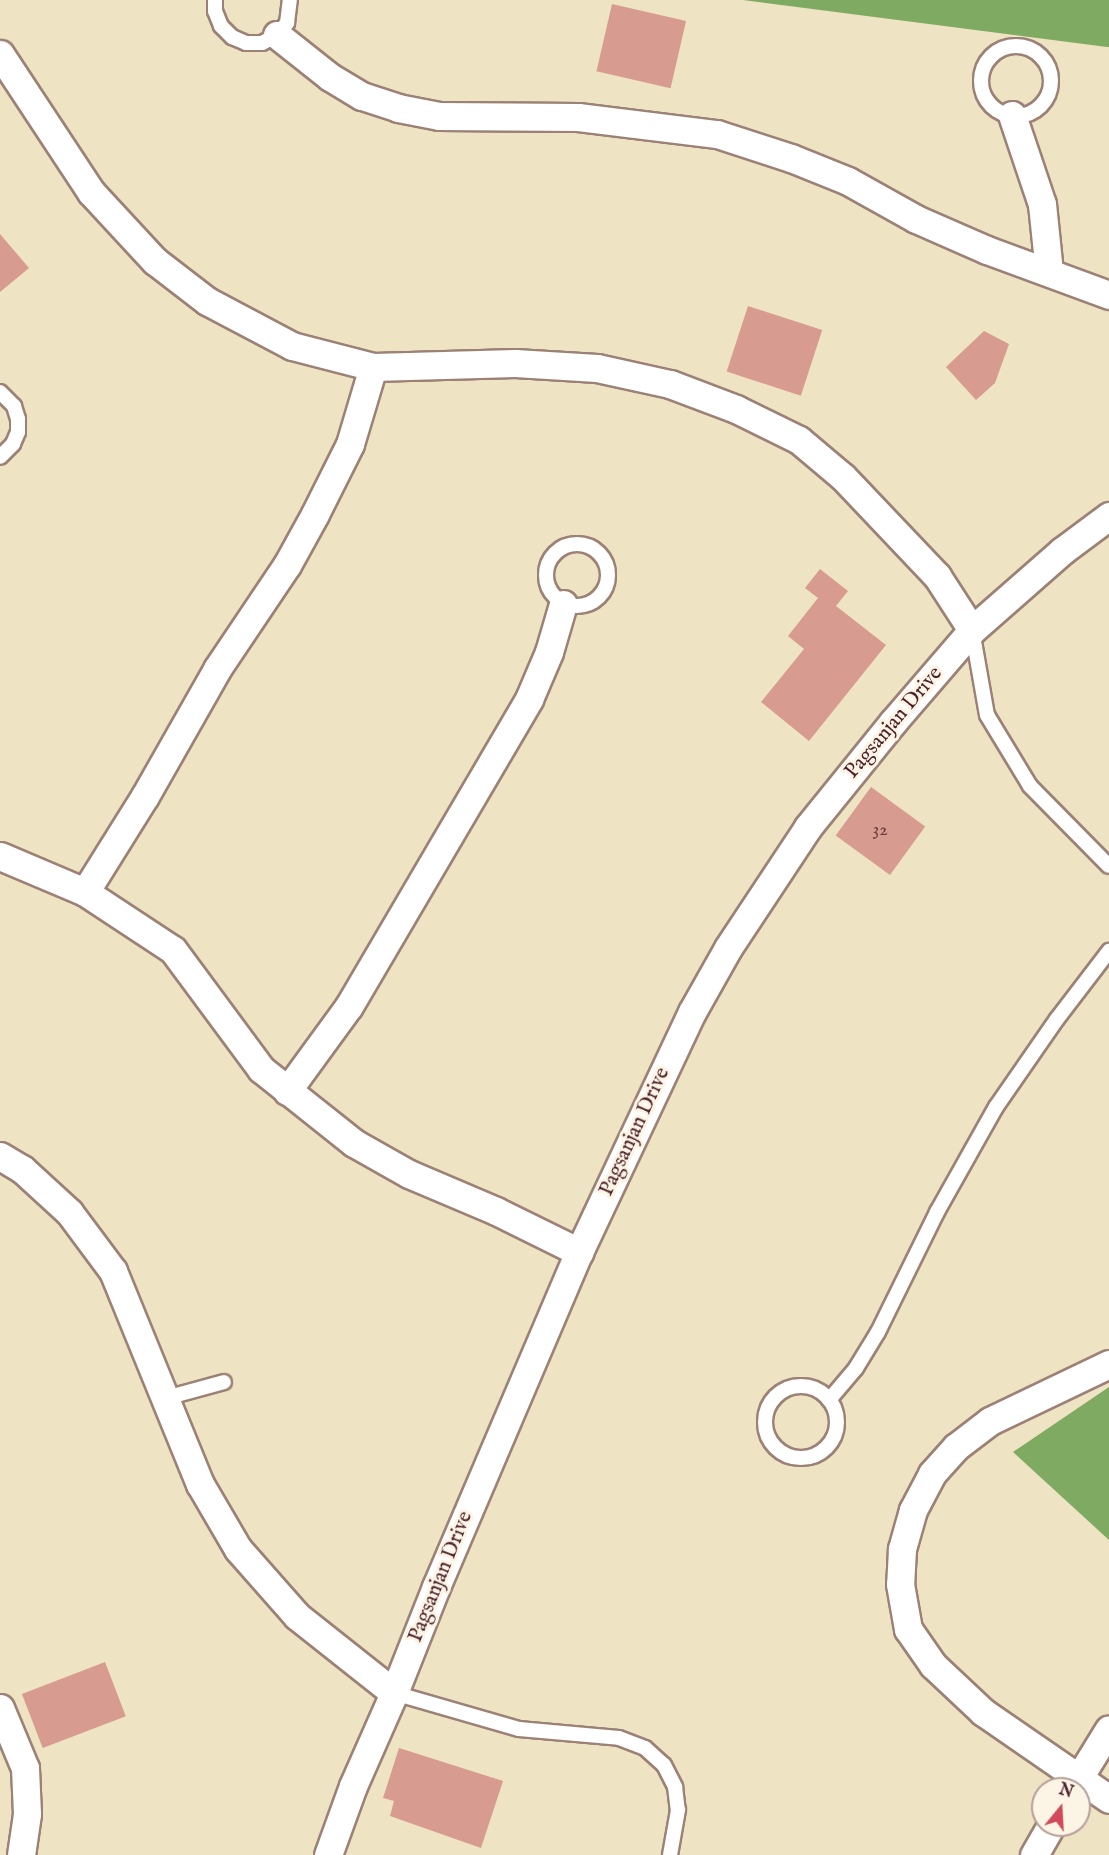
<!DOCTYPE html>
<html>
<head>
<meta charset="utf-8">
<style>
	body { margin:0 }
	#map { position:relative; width:1109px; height:1855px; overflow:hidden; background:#eee3c2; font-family:"IM FELL English",serif }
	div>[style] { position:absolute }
	.forest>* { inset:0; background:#7eaa62 }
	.building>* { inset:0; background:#d79b90; transform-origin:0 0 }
	.roads { filter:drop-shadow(2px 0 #9c8176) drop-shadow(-2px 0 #9c8176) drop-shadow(0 2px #9c8176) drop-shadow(0 -2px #9c8176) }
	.lane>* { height:14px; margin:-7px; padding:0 7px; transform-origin:7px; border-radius:7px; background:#fff }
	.lane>.ring { margin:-7px; padding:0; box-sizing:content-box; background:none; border:14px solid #fff; border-radius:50% }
	.street>* { height:27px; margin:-13.5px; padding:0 13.5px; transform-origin:13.5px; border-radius:13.5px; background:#fff }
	span { translate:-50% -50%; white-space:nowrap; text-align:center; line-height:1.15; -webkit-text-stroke:6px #fcf5e5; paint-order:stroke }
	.number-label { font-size:18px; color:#6d3e44 }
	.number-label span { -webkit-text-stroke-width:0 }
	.street-label { font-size:21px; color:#4a1f2b }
	.north { position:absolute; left:1031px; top:1777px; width:60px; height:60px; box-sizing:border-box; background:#fcf5e5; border:2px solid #b59f9b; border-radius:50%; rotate:18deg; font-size:16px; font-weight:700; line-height:24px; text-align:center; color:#4a1f2b }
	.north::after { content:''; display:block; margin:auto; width:21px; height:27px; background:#d1495b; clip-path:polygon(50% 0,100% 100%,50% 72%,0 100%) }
</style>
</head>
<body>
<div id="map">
	<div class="forest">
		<i style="clip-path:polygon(743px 0,1109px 0,1109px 47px,1107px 47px)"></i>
		<i style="clip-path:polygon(1109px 1387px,1109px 1540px,1013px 1452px)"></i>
	</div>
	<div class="building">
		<i style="left:612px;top:4px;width:76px;height:69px;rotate:13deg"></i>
		<i style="clip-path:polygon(0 234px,29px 268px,0 292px)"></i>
		<i style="left:748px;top:306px;width:78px;height:69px;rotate:18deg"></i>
		<i style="clip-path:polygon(984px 331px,1009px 344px,995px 383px,976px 400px,946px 367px)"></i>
		<i style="clip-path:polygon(820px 569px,848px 591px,836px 606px,886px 645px,809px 741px,761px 702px,804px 649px,788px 636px,818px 598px,805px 588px)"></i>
		<i style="left:871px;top:787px;width:67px;height:60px;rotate:36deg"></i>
		<i style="left:105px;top:1662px;width:58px;height:89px;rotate:69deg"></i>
		<i style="clip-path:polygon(399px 1748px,503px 1781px,481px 1848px,390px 1816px,394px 1801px,383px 1798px)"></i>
	</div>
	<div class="roads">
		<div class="lane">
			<i style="left:215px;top:0;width:11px;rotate:90deg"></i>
			<i style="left:215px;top:11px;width:16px;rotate:68deg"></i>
			<i style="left:221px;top:26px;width:16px;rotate:45deg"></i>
			<i style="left:232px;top:37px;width:15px;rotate:23deg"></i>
			<i style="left:246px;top:43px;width:16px"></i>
			<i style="left:262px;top:43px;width:17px;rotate:-28deg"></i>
			<i style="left:277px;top:35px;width:16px;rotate:-50deg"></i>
			<i style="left:287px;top:23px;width:23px;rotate:-83deg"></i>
			<i class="ring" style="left:981px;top:46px;width:56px;height:56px"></i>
			<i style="left:0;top:392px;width:20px;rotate:45deg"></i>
			<i style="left:14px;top:406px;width:14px;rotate:73deg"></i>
			<i style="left:18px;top:419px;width:13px;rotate:90deg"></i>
			<i style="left:18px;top:432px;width:13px;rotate:113deg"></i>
			<i style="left:13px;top:444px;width:18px;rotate:135deg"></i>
			<i class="ring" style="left:546px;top:544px;width:48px;height:48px"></i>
			<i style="left:972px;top:630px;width:86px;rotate:80deg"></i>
			<i style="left:987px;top:715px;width:83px;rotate:58.8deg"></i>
			<i style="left:1030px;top:786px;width:112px;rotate:45.4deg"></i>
			<i class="ring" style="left:765px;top:1386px;width:58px;height:58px"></i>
			<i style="left:166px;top:1398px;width:60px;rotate:-15.4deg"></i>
			<i style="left:829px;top:1400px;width:42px;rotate:-49.8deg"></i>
			<i style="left:856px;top:1368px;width:42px;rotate:-58.6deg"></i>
			<i style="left:878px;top:1332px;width:134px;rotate:-63.8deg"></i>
			<i style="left:937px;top:1212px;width:120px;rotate:-60.7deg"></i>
			<i style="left:996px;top:1107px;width:107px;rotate:-55.3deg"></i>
			<i style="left:1057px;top:1019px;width:86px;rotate:-52.6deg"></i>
			<i style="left:394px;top:1693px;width:130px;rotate:16.1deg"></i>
			<i style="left:519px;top:1729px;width:100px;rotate:5.1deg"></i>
			<i style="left:619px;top:1738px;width:28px;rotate:21deg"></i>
			<i style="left:645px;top:1748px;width:25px;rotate:42deg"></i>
			<i style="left:664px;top:1765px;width:25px;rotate:63deg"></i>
			<i style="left:675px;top:1787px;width:23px;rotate:83deg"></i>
			<i style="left:678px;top:1810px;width:46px;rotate:100.1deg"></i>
		</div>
		<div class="street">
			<i style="left:277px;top:35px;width:68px;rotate:38.4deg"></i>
			<i style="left:330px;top:77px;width:37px;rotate:31deg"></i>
			<i style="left:362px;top:96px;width:38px;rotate:18deg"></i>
			<i style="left:398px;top:108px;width:42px;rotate:11deg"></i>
			<i style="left:439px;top:116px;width:139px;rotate:0.4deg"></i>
			<i style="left:578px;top:117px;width:140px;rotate:7deg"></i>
			<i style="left:717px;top:134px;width:78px;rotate:18deg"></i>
			<i style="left:791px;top:158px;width:61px;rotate:22deg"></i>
			<i style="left:848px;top:181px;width:78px;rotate:29.2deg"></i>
			<i style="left:916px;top:219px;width:77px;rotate:23.6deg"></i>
			<i style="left:987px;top:250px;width:130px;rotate:20.2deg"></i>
			<i style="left:0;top:54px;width:165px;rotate:56.6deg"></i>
			<i style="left:91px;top:192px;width:94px;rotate:47.2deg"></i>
			<i style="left:155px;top:261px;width:66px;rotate:37.6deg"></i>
			<i style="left:207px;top:301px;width:96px;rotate:27.9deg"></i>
			<i style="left:292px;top:346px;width:84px;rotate:14.5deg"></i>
			<i style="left:373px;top:367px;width:142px;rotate:-1.6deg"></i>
			<i style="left:515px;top:363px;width:82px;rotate:3.5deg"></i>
			<i style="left:597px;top:368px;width:75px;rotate:12.4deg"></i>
			<i style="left:670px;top:384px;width:71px;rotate:20.7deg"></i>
			<i style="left:736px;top:409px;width:70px;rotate:26.2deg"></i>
			<i style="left:799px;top:440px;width:57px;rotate:40.1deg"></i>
			<i style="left:843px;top:477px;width:137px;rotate:46.5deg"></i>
			<i style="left:937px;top:576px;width:64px;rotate:57.1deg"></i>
			<i style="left:1012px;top:115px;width:94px;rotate:71.4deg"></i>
			<i style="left:1042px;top:204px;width:68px;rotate:84.1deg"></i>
			<i style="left:0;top:856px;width:92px;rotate:23deg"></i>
			<i style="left:85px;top:892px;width:105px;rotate:33.4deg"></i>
			<i style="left:173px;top:950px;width:148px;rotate:53.5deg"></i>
			<i style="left:261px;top:1069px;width:119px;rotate:38.5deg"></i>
			<i style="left:354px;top:1143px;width:63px;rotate:29.4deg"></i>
			<i style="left:409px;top:1174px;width:95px;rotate:23deg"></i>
			<i style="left:496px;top:1211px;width:93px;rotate:26.3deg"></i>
			<i style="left:85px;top:892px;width:113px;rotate:-58deg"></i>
			<i style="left:145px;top:796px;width:146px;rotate:-60.4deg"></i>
			<i style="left:217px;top:669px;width:125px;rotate:-56.1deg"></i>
			<i style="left:287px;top:565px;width:58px;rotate:-61.2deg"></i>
			<i style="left:315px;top:514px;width:78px;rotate:-63.4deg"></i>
			<i style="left:350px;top:444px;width:80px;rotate:-73.4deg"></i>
			<i style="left:287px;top:1091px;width:105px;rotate:-53.9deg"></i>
			<i style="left:349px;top:1006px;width:356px;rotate:-59.6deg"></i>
			<i style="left:529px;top:699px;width:51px;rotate:-66.9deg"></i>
			<i style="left:549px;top:652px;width:50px;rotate:-73.7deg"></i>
			<i style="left:0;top:1156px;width:26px;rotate:31deg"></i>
			<i style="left:22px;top:1169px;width:64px;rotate:42.5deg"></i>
			<i style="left:69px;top:1212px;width:74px;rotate:53.3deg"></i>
			<i style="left:113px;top:1271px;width:230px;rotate:67.8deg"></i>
			<i style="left:200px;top:1484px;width:75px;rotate:59.7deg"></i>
			<i style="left:238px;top:1549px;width:89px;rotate:48.6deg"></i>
			<i style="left:297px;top:1616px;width:124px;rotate:38.4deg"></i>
			<i style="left:1109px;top:1364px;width:132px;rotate:154.4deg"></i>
			<i style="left:990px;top:1421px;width:43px;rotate:142.6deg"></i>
			<i style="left:956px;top:1447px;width:36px;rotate:132deg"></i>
			<i style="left:932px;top:1474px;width:41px;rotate:117.8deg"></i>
			<i style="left:913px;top:1510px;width:41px;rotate:105.8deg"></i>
			<i style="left:902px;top:1549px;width:35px;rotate:93deg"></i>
			<i style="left:900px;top:1584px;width:46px;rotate:79.9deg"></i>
			<i style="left:908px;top:1629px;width:44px;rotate:55.2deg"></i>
			<i style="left:933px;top:1665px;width:69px;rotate:43.2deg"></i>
			<i style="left:983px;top:1712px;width:153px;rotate:34.6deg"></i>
			<i style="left:0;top:1708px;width:65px;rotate:67.4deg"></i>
			<i style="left:25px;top:1768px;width:46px;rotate:87.5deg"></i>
			<i style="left:27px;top:1814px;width:41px;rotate:98.3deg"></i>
			<i style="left:1072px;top:1789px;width:70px;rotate:-58.3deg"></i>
			<i style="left:328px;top:1855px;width:73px;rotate:-70.1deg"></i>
			<i style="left:353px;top:1786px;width:102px;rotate:-66.2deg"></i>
			<i style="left:394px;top:1693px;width:114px;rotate:-68.4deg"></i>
			<i style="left:436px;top:1587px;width:364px;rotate:-66.9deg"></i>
			<i style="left:579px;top:1252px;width:265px;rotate:-64.8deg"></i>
			<i style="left:692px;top:1012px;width:73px;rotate:-60.6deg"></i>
			<i style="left:728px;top:948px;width:145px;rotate:-56.5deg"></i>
			<i style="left:808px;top:827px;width:135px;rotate:-51deg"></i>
			<i style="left:893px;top:722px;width:121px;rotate:-49.3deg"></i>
			<i style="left:972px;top:630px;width:120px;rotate:-41.3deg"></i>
			<i style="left:1062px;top:551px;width:59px;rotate:-36.7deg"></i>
			<i style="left:1034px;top:1855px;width:34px;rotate:-60deg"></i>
		</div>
	</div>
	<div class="number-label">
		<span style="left:880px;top:831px">32</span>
	</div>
	<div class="street-label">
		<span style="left:894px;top:723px;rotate:-50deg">Pagsanjan Drive</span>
		<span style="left:635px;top:1132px;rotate:-65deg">Pagsanjan Drive</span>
		<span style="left:441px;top:1577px;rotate:-68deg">Pagsanjan Drive</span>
	</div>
	<div class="north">N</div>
</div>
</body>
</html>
